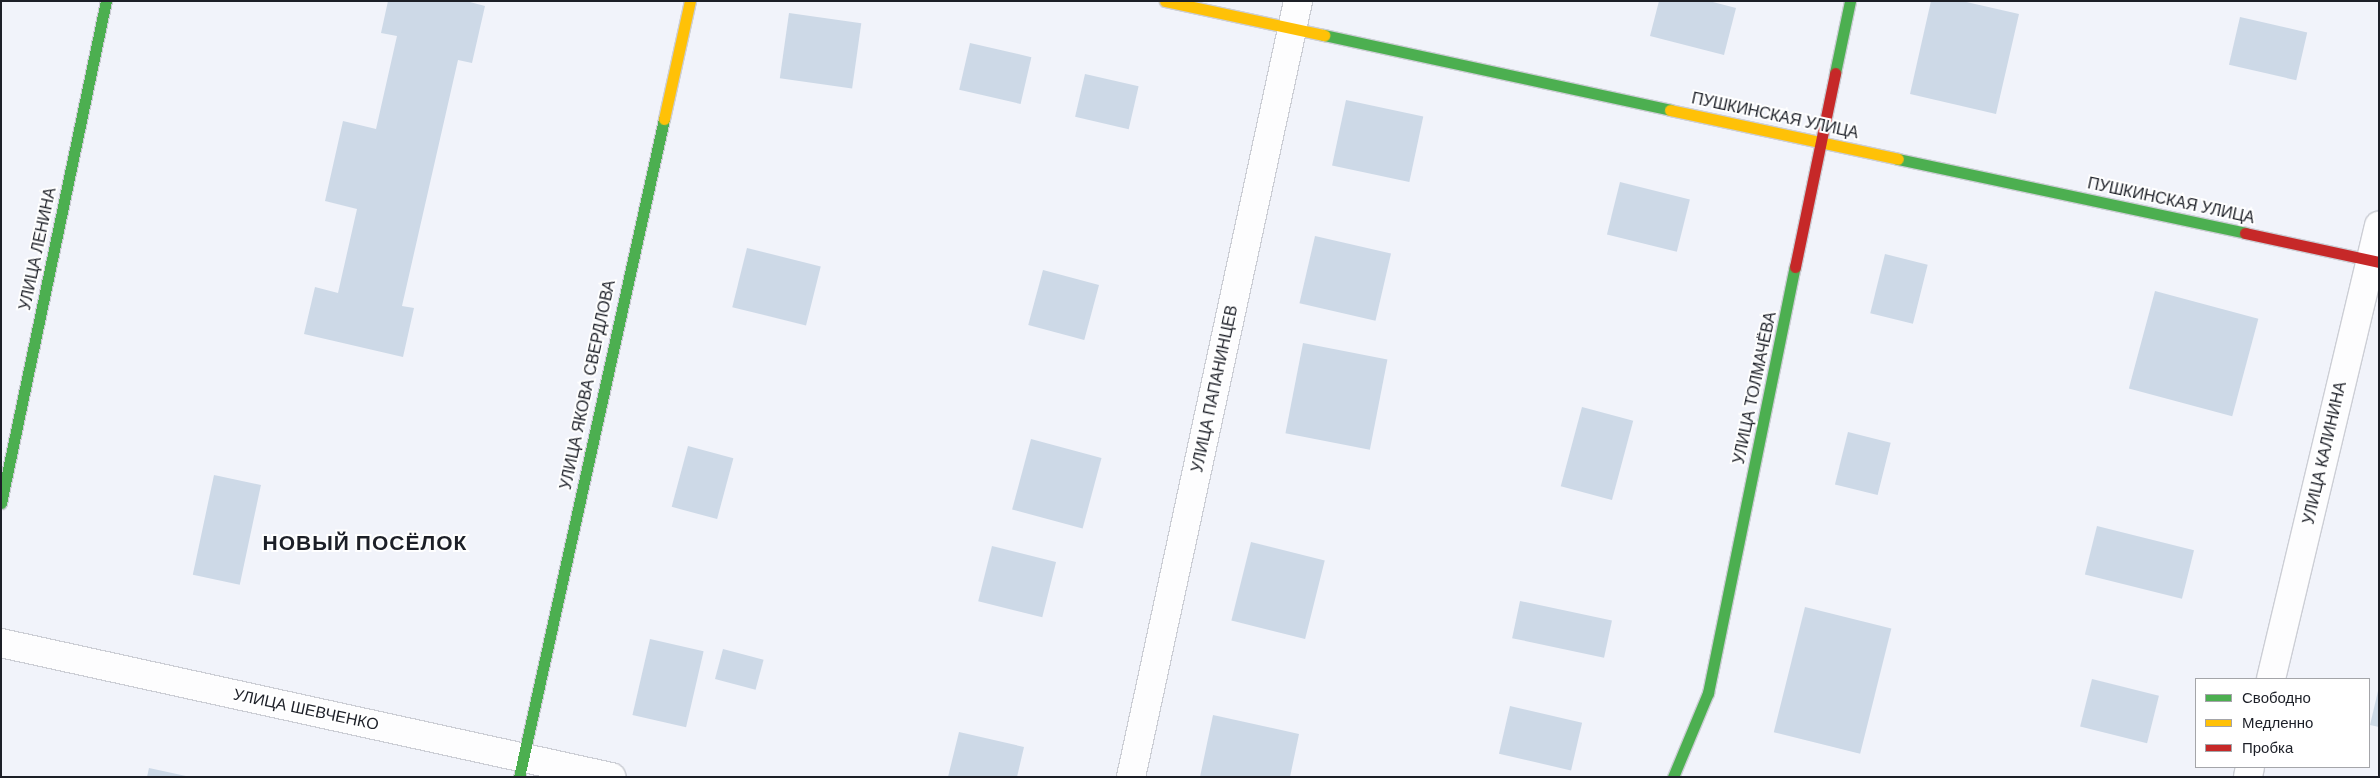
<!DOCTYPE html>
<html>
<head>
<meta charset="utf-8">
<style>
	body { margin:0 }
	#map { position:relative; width:2380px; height:778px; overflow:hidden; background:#f1f3fa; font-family:"DM Sans",sans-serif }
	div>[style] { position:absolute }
	.building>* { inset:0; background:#cdd9e7; transform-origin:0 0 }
	.roads { filter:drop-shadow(1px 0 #ccced5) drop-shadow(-1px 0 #ccced5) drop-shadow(0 1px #ccced5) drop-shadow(0 -1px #ccced5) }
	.street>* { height:28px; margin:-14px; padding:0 14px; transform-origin:14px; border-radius:14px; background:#fdfdfe }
	.fast>* { height:11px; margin:-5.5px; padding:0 5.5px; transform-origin:5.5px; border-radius:5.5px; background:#4caf50 }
	.slow>* { height:11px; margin:-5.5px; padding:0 5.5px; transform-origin:5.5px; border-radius:5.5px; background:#ffc107 }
	.jam>* { height:11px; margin:-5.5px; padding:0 5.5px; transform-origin:5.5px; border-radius:5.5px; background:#c62828 }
	span { translate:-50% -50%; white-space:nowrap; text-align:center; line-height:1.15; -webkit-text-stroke:4px #fff; paint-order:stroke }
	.street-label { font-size:16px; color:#1c1f27 }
	.district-label { font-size:21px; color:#1c1f27; font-weight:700; letter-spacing:1px }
	.frame { position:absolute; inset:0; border:2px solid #1c1f27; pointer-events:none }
	.legend { position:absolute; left:2195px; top:678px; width:175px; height:90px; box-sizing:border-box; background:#fff; border:1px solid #a4a5a9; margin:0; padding:6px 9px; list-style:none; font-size:15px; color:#1c1f27 }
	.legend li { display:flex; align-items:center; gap:10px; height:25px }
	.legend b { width:25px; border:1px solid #a4a5a9 }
</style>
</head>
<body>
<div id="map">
	<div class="building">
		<i style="clip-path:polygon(388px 1px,466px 1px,485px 6px,472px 63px,458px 60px,402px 306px,414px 308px,403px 357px,304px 334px,315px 287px,338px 293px,357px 209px,325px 201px,343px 121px,376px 129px,397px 36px,381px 33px)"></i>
		<i style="clip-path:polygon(1659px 1px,1709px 1px,1736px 8px,1724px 55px,1650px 36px)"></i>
		<i style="clip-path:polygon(1931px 1px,1962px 1px,2019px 14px,1996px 114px,1910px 94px)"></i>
		<i style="left:789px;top:13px;width:73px;height:66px;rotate:8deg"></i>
		<i style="left:2240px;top:17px;width:69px;height:49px;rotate:13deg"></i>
		<i style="left:970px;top:43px;width:63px;height:48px;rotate:13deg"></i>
		<i style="left:1085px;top:74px;width:55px;height:44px;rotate:13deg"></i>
		<i style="left:1346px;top:100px;width:79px;height:67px;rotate:12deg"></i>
		<i style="left:1620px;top:182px;width:72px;height:54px;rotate:14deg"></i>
		<i style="left:1315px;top:236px;width:78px;height:69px;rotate:13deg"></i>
		<i style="left:747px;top:248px;width:76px;height:61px;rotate:14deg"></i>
		<i style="left:1885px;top:254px;width:44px;height:61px;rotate:14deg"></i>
		<i style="left:1043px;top:270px;width:58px;height:57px;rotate:15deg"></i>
		<i style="left:2155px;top:291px;width:107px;height:101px;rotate:15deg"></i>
		<i style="left:1303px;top:343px;width:86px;height:92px;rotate:11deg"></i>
		<i style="left:1582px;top:407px;width:53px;height:82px;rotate:15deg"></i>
		<i style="left:1848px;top:432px;width:44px;height:54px;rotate:14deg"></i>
		<i style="left:1031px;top:439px;width:73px;height:73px;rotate:15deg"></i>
		<i style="left:688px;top:446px;width:47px;height:63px;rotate:15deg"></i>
		<i style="left:214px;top:475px;width:48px;height:102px;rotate:12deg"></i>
		<i style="left:2097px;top:526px;width:100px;height:50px;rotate:14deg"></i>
		<i style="left:1251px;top:542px;width:76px;height:81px;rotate:14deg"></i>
		<i style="left:992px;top:546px;width:66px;height:57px;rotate:14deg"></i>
		<i style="left:1520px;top:601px;width:94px;height:38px;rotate:12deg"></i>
		<i style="left:1805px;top:607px;width:89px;height:129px;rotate:14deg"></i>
		<i style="left:650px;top:639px;width:55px;height:78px;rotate:13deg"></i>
		<i style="left:723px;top:649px;width:42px;height:31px;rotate:15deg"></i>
		<i style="left:2092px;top:679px;width:69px;height:49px;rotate:14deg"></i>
		<i style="clip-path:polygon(2378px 691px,2379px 691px,2379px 727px,2370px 725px)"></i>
		<i style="left:1510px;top:706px;width:74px;height:49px;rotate:13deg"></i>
		<i style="clip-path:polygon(1213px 715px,1299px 734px,1290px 777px,1200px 777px)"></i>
		<i style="clip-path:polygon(959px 732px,1024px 747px,1017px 777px,948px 777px)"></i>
		<i style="clip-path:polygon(149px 768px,186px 776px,186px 777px,147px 777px)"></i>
	</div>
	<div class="roads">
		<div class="street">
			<i style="left:1px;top:643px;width:625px;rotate:12.39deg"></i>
			<i style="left:2271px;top:679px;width:466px;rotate:-76.6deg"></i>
			<i style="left:1131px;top:777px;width:794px;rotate:-77.85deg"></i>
			<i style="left:2248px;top:777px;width:10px;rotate:-79deg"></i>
		</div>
		<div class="fast">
			<i style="left:1324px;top:35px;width:354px;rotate:12.2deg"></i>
			<i style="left:1835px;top:73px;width:74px;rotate:-78.2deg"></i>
			<i style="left:1898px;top:159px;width:355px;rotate:12deg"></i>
			<i style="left:1px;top:503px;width:513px;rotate:-78.19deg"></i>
			<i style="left:519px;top:777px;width:674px;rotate:-77.57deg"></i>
			<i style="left:1673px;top:777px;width:91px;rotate:-67.4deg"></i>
			<i style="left:1708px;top:693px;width:435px;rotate:-78.5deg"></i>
		</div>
		<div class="slow">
			<i style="left:1165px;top:1px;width:163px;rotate:12.1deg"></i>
			<i style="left:1670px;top:110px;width:233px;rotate:12.1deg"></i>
			<i style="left:664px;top:119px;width:121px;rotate:-77.6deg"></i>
		</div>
		<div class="jam">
			<i style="left:2245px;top:233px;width:137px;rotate:12.2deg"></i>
			<i style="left:1795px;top:267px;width:198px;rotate:-78.3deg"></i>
		</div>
	</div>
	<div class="street-label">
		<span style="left:1775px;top:116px;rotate:12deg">ПУШКИНСКАЯ УЛИЦА</span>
		<span style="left:2171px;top:201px;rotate:12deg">ПУШКИНСКАЯ УЛИЦА</span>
		<span style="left:38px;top:249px;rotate:-78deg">УЛИЦА ЛЕНИНА</span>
		<span style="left:588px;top:385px;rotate:-78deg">УЛИЦА ЯКОВА СВЕРДЛОВА</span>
		<span style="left:1755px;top:388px;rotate:-78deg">УЛИЦА ТОЛМАЧЁВА</span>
		<span style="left:1215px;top:389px;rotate:-78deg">УЛИЦА ПАПАНИНЦЕВ</span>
		<span style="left:2325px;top:453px;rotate:-77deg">УЛИЦА КАЛИНИНА</span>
		<span style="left:306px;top:710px;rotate:12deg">УЛИЦА ШЕВЧЕНКО</span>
	</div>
	<div class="district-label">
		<span style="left:365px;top:543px">НОВЫЙ ПОСЁЛОК</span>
	</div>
	<div class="frame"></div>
	<ul class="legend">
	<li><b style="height:6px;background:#4caf50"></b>Свободно</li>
	<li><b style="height:6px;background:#ffc107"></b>Медленно</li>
	<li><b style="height:6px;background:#c62828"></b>Пробка</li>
	</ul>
</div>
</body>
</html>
